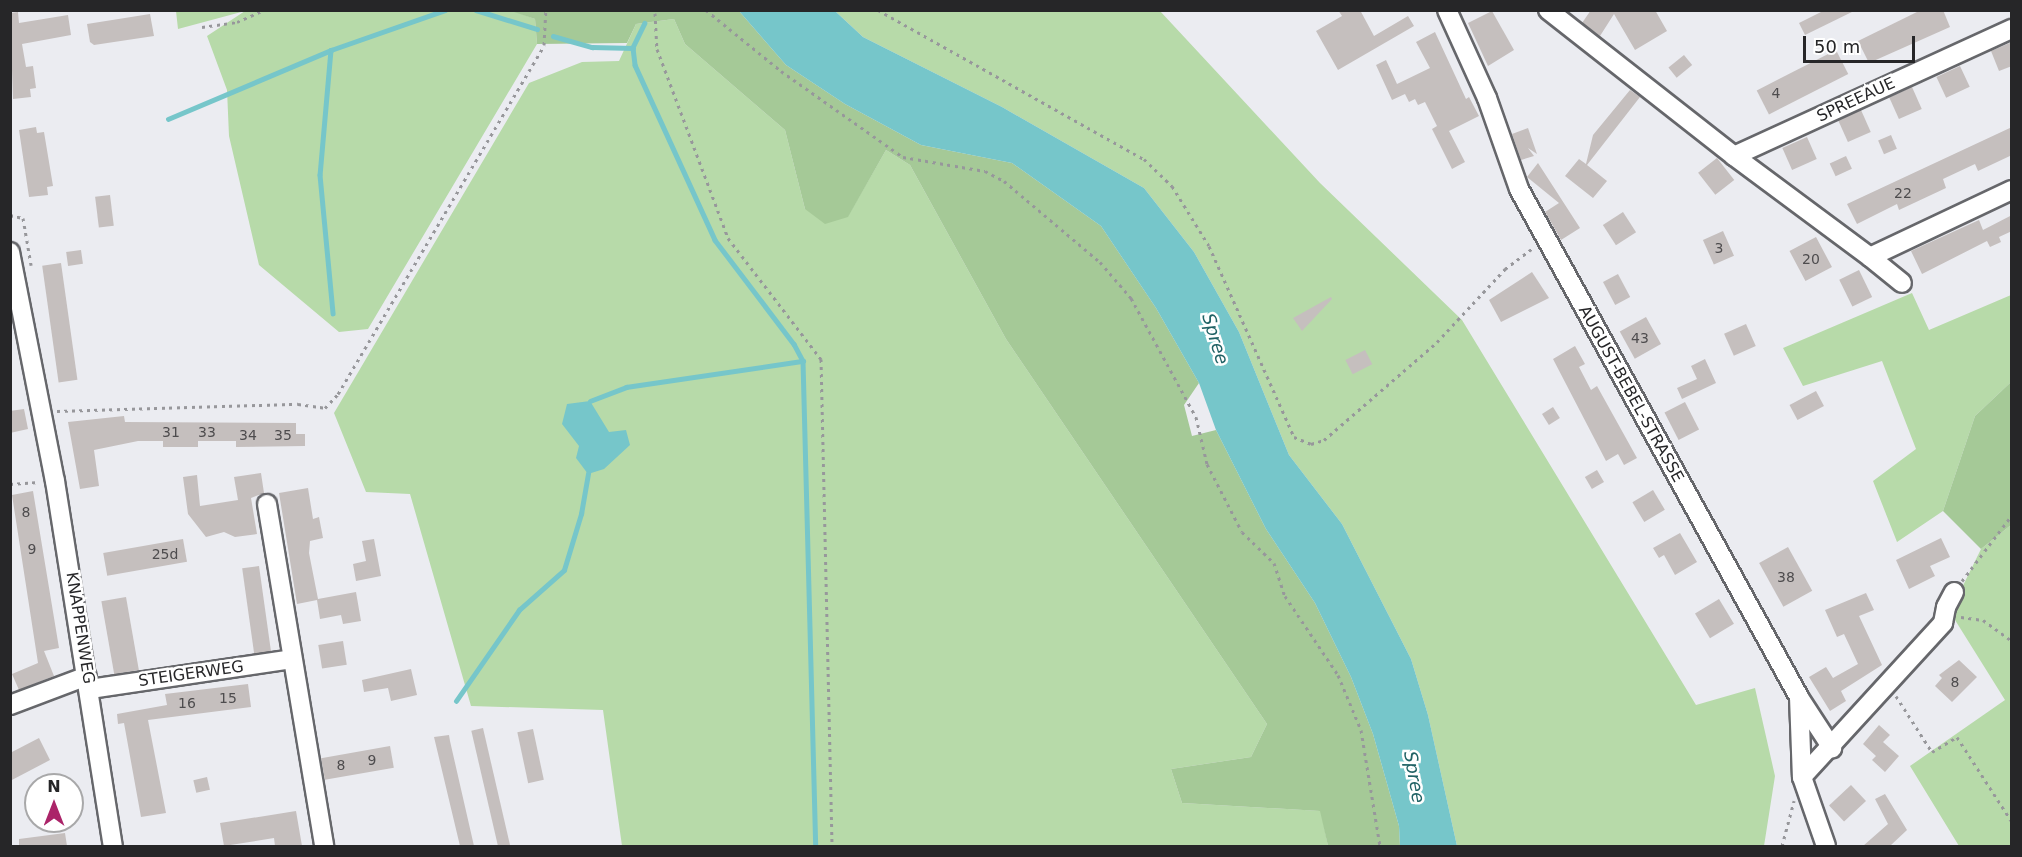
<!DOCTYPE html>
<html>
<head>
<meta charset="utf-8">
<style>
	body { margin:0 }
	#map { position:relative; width:2022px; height:857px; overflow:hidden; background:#ebecf1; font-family:"DejaVu Sans",sans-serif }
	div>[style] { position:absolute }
	.green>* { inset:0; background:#b7daa9 }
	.forest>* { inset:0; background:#a5c997 }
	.water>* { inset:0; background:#76c6ca }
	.stream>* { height:4.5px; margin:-2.25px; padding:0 2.25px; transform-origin:2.25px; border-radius:2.25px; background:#76c6ca }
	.building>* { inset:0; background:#c5bfbe; transform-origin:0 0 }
	.path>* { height:3px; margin-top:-1.5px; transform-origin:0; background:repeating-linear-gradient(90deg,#97979b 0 3px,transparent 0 7.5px) }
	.roads { filter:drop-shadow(2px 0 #66676b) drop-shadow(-2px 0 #66676b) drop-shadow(0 2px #66676b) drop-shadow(0 -2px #66676b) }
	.minor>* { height:18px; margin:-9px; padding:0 9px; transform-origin:9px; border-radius:9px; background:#fff }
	span { translate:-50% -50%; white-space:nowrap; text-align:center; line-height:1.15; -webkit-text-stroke:5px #fff; paint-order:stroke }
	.number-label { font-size:14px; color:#4e4c4e }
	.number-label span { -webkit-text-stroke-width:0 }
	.street-label { font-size:16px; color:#262628 }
	.water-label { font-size:18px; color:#206265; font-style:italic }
	.frame { position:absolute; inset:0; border:12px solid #262628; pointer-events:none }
	.north { position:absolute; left:24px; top:773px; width:60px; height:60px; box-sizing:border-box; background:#fff; border:2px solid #a8a8a9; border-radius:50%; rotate:0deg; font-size:16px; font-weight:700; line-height:24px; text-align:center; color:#262628 }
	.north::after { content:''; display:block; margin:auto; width:21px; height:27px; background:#ab2469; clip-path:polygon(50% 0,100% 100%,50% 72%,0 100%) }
	.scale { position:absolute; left:1803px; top:36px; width:112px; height:27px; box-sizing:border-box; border:3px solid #262628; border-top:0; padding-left:8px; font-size:18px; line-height:21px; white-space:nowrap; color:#262628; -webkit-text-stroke:4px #fff; paint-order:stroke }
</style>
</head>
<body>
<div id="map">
	<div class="green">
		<i style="clip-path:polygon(511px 10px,535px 19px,537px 44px,368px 329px,339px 332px,259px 265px,229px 136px,227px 90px,207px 36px,245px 11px,178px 29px,176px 11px)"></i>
		<i style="clip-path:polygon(835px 11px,1160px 11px,1320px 183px,1462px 320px,1696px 705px,1755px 688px,1775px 776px,1764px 846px,1457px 846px,1428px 715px,1411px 659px,1342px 524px,1289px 455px,1239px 332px,1194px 252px,1144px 188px,1002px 107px,863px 37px)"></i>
		<i style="clip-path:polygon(674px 19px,685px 44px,785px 130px,805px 209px,848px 216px,886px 150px,910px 165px,1006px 339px,1267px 724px,1251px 757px,1171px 769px,1182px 803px,1321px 811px,1328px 846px,622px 846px,603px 710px,471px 706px,410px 494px,366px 492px,334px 413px,529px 83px,582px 62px,619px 61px,636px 24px)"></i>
		<i style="clip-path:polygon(1912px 293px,1929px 330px,2011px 295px,2011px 382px,1975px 416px,1943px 511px,1897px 542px,1873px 481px,1916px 449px,1882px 361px,1803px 386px,1783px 348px)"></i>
		<i style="clip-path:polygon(2011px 525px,2011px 846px,1959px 846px,1910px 766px,2005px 700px,1950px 612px,1981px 549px)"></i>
	</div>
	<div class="forest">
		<i style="clip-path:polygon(511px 11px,739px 11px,786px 65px,845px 104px,921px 145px,1012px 163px,1101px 226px,1156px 308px,1199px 383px,1184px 405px,1192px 436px,1216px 430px,1266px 529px,1315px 603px,1351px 677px,1373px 734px,1399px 826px,1400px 846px,1328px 846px,1320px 811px,1182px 803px,1171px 769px,1251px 757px,1267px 724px,1006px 339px,910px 165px,886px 150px,848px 217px,825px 224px,805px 209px,785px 130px,685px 44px,674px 19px,636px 24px,627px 43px,537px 44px,535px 19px)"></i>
		<i style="clip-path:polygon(2011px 382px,2011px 525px,1981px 549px,1943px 511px,1975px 416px)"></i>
	</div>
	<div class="water">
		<i style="clip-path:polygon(739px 11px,835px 11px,863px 37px,1002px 107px,1144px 188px,1194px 252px,1239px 332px,1289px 455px,1342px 524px,1411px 659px,1428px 715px,1457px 846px,1400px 846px,1399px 826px,1373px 734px,1351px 677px,1315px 603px,1266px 529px,1216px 430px,1199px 383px,1156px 308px,1101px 226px,1012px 163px,921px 145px,845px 104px,786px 65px)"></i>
		<i style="clip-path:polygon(590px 401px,609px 432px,626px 430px,630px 445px,604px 469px,588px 474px,576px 458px,579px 446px,562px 424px,567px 404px)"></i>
	</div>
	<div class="stream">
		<i style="left:476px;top:10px;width:64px;rotate:17.3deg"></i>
		<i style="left:645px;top:23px;width:28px;rotate:116deg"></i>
		<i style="left:633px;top:48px;width:17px;rotate:83deg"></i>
		<i style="left:635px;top:65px;width:192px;rotate:65.4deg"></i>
		<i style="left:715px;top:240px;width:131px;rotate:52.8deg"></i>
		<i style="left:794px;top:344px;width:19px;rotate:62deg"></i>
		<i style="left:803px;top:361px;width:485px;rotate:88.5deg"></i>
		<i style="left:553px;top:36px;width:41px;rotate:15.8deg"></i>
		<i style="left:592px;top:47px;width:41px;rotate:1.4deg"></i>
		<i style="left:331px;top:50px;width:125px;rotate:95deg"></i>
		<i style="left:320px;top:175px;width:139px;rotate:84.6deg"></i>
		<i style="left:168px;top:119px;width:177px;rotate:-22.9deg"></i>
		<i style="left:331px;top:50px;width:121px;rotate:-19.3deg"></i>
		<i style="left:590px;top:401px;width:39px;rotate:-21deg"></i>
		<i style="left:626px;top:387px;width:179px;rotate:-8.4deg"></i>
		<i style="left:456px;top:701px;width:111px;rotate:-55.3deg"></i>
		<i style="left:519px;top:610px;width:60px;rotate:-41.6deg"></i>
		<i style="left:564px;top:570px;width:59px;rotate:-73.1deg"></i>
		<i style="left:581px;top:514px;width:41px;rotate:-80.1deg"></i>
	</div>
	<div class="building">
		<i style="clip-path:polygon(1338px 10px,1360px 10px,1374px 36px,1408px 16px,1414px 26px,1338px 70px,1316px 31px,1342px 16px)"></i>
		<i style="clip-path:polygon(1591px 10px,1655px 10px,1667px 31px,1635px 50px,1614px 14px,1600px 36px,1582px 23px)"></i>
		<i style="clip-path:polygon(1825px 10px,1856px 10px,1805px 35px,1799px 23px)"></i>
		<i style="clip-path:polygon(1921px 10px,1943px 10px,1950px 27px,1869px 63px,1858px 41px)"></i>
		<i style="clip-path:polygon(1492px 11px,1514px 50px,1488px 66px,1468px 23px)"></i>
		<i style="clip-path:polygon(18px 12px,19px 23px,68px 15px,71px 35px,22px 44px,26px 67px,33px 66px,36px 88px,30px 89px,31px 97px,13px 99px,10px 13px)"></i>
		<i style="clip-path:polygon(150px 14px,154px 36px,94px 45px,90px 42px,87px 24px)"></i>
		<i style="clip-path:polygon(1435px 32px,1466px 99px,1469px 97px,1479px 116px,1449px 131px,1465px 162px,1452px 169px,1432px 129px,1437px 126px,1425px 102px,1418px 105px,1415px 99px,1409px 102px,1405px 94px,1392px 100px,1376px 65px,1386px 60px,1397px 84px,1430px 68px,1416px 42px)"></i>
		<i style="clip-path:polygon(2012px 42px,2012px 66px,1999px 71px,1991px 51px)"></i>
		<i style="left:1836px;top:50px;width:27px;height:89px;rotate:63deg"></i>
		<i style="left:1684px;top:55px;width:13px;height:20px;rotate:51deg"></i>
		<i style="left:1960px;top:66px;width:23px;height:26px;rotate:65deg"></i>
		<i style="left:1912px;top:87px;width:24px;height:25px;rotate:66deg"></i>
		<i style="clip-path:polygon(1630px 90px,1640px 97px,1587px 165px,1607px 181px,1593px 198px,1565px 176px,1579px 159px,1586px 164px,1593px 135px)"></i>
		<i style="left:1861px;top:110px;width:24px;height:25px;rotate:66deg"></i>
		<i style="clip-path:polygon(36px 127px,37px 133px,44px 132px,53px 186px,47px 187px,48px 195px,29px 197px,19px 130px)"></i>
		<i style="clip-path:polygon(2012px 127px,2012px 155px,1978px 171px,1975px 164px,1943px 179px,1946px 188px,1899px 210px,1897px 204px,1857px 224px,1847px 204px)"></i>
		<i style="clip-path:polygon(1528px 128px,1537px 154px,1528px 148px,1534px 156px,1521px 160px,1512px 134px)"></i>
		<i style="left:1891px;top:135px;width:15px;height:14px;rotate:67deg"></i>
		<i style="left:1807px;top:137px;width:24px;height:27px;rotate:66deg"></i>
		<i style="left:1846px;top:156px;width:14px;height:18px;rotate:65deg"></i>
		<i style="left:1717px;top:158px;width:28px;height:24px;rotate:52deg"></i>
		<i style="clip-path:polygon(1538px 163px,1580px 228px,1561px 240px,1545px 212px,1559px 203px,1527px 177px)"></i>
		<i style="left:110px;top:195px;width:31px;height:15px;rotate:83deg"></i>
		<i style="left:1623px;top:212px;width:24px;height:24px;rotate:57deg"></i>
		<i style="clip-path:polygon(2012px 215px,2012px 231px,1999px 237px,2001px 242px,1990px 247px,1987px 241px,1922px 274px,1911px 251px,1979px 220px,1983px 230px)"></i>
		<i style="left:1723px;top:231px;width:27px;height:22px;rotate:66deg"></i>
		<i style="left:1816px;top:237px;width:34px;height:30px;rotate:62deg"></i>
		<i style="left:81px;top:250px;width:14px;height:15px;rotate:82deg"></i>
		<i style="left:61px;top:263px;width:118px;height:19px;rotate:82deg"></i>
		<i style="left:1859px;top:270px;width:30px;height:22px;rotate:64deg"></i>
		<i style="clip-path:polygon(1532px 272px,1549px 298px,1501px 322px,1489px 300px)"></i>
		<i style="left:1618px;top:274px;width:26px;height:17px;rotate:62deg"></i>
		<i style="clip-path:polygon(1331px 297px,1332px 299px,1302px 331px,1293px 318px)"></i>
		<i style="left:1646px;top:317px;width:31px;height:30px;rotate:61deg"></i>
		<i style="left:1746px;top:324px;width:24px;height:24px;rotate:66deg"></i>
		<i style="clip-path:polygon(1575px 346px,1585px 364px,1579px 367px,1591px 390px,1597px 386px,1637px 458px,1624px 465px,1618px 454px,1606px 461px,1553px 359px)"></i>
		<i style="left:1365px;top:350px;width:16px;height:22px;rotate:63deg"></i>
		<i style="clip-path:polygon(1705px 359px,1716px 383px,1682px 399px,1677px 388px,1697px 379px,1691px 366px)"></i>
		<i style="left:1816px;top:391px;width:17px;height:30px;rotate:62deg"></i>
		<i style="left:1685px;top:402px;width:31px;height:23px;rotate:63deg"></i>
		<i style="left:1553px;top:407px;width:13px;height:13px;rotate:58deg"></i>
		<i style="clip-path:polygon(24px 409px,28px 429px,10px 433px,10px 411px)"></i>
		<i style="clip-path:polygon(124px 416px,125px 422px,296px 423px,296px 434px,305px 434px,305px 446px,236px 447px,236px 441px,198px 441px,198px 447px,163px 447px,163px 441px,138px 441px,94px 450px,99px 486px,80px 489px,68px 422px)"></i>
		<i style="left:1597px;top:470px;width:14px;height:14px;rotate:60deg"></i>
		<i style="clip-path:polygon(261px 473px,264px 493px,251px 498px,257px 534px,235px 537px,224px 532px,206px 537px,188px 514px,183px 477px,197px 475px,200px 506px,238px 500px,234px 477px)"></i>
		<i style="clip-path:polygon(308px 488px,313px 519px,319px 517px,323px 538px,310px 541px,309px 553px,318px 599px,356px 592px,361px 621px,343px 624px,341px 615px,320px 619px,317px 600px,297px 604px,279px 493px)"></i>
		<i style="left:1653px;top:490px;width:23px;height:24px;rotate:59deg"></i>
		<i style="clip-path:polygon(33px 491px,59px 648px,44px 651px,54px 676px,19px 690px,12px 674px,38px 663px,12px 495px)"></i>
		<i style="clip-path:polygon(1680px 533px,1697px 562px,1675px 575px,1664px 555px,1659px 558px,1653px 548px)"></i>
		<i style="clip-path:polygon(1941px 538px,1950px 557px,1930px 566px,1935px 576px,1909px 589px,1896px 560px)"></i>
		<i style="left:183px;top:539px;width:23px;height:81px;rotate:80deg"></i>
		<i style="clip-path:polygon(374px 539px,381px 576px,356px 581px,353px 564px,366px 561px,362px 541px)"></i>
		<i style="left:1788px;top:547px;width:50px;height:33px;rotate:61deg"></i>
		<i style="left:259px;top:566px;width:86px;height:17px;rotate:82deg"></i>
		<i style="clip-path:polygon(1866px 593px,1874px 610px,1859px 616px,1882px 665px,1841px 691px,1846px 701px,1830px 711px,1809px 677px,1826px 667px,1833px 678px,1858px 664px,1844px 634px,1837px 637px,1825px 610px)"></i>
		<i style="left:126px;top:597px;width:74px;height:25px;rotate:80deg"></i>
		<i style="left:1719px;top:599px;width:29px;height:28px;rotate:59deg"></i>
		<i style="left:343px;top:641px;width:24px;height:25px;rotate:81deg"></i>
		<i style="clip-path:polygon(1959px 660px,1977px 677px,1952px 702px,1935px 686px,1942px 678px,1939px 675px)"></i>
		<i style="clip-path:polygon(411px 669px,417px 695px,391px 701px,388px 688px,364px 692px,362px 680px)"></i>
		<i style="clip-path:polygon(248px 684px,251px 707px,148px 720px,166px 813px,141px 817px,124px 723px,118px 724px,117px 714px,167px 705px,165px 694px)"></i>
		<i style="clip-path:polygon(1879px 725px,1890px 735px,1883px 742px,1899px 756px,1885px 772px,1872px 760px,1876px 756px,1863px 744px)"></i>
		<i style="left:483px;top:728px;width:121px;height:12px;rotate:77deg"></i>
		<i style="left:533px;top:729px;width:52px;height:16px;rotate:78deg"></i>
		<i style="clip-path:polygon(449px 735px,450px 741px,474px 846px,460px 846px,434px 737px)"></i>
		<i style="clip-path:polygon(39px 738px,50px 760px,10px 781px,10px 753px)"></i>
		<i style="left:390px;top:746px;width:22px;height:70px;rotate:80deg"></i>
		<i style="left:207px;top:777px;width:13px;height:14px;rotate:77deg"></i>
		<i style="left:1851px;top:785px;width:22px;height:30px;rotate:47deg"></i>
		<i style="clip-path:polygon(1885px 794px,1907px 830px,1890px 846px,1863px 846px,1888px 824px,1875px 799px)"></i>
		<i style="clip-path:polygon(296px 811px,302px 846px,275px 846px,274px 838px,224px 846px,220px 823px)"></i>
		<i style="clip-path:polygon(65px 833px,67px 846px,19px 846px,19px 839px)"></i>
	</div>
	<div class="path">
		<i style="left:643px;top:10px;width:24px"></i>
		<i style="left:706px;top:10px;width:97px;rotate:39.1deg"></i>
		<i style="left:781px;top:71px;width:149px;rotate:35.2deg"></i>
		<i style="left:903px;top:157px;width:83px;rotate:9.7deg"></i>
		<i style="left:985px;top:171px;width:21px;rotate:28deg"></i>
		<i style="left:1004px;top:181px;width:126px;rotate:40.2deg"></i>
		<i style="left:1100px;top:262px;width:48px;rotate:49.3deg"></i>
		<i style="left:1131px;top:298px;width:136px;rotate:61.4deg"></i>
		<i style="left:1196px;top:417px;width:48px;rotate:76.8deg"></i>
		<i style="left:1207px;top:464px;width:76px;rotate:62.8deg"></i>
		<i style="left:1242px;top:532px;width:45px;rotate:44.1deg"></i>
		<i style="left:1274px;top:563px;width:35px;rotate:72deg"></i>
		<i style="left:1285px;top:596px;width:95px;rotate:56.1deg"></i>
		<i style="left:1338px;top:675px;width:60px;rotate:67.3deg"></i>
		<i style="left:1361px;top:730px;width:118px;rotate:80.7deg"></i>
		<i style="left:878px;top:10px;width:305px;rotate:29.3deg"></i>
		<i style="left:1144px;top:159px;width:39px;rotate:44deg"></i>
		<i style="left:1172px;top:186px;width:70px;rotate:58.3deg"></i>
		<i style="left:1209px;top:246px;width:209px;rotate:66deg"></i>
		<i style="left:1294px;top:437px;width:18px;rotate:22deg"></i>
		<i style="left:1311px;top:444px;width:14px;rotate:-17deg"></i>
		<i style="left:1324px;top:440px;width:150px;rotate:-40.9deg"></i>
		<i style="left:1437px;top:342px;width:100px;rotate:-47deg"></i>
		<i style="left:1505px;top:269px;width:36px;rotate:-37deg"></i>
		<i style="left:655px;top:13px;width:36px;rotate:87deg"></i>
		<i style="left:657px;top:49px;width:202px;rotate:69.4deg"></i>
		<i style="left:728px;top:238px;width:153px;rotate:52.5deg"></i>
		<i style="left:821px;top:359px;width:487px;rotate:88.7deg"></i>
		<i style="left:202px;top:27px;width:35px;rotate:-8deg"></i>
		<i style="left:237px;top:22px;width:30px;rotate:-24deg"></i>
		<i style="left:10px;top:215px;width:13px;rotate:13deg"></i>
		<i style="left:23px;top:218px;width:48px;rotate:80.3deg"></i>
		<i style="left:57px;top:411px;width:241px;rotate:-1.7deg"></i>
		<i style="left:298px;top:404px;width:27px;rotate:8deg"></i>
		<i style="left:325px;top:408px;width:19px;rotate:-47deg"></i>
		<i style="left:338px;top:394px;width:405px;rotate:-59.4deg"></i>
		<i style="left:544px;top:45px;width:35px;rotate:-87deg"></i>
		<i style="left:10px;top:484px;width:29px;rotate:-4deg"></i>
		<i style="left:1962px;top:581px;width:83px;rotate:-52.9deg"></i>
		<i style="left:1961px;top:617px;width:22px;rotate:8deg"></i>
		<i style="left:1983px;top:620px;width:36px;rotate:36deg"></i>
		<i style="left:1896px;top:696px;width:67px;rotate:57.3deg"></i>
		<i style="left:1932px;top:752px;width:29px;rotate:-31deg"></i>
		<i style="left:1957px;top:737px;width:101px;rotate:57.1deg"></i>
		<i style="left:1782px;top:846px;width:47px;rotate:-75.1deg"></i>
	</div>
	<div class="roads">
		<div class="minor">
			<i style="left:1447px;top:10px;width:97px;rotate:65.6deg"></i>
			<i style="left:1487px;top:98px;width:96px;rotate:70.6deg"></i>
			<i style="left:1519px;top:189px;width:580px;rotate:61.14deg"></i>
			<i style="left:1799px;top:697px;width:80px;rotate:87.9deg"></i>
			<i style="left:1548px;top:10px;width:236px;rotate:38.1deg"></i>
			<i style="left:1734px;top:156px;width:306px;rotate:-24.6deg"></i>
			<i style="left:1734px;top:156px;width:169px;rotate:36.6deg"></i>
			<i style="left:1870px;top:257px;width:157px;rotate:-25.3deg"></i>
			<i style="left:10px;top:252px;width:233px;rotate:78.9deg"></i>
			<i style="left:55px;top:481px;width:370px;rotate:81deg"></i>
			<i style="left:1870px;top:257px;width:41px;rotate:39.1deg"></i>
			<i style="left:267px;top:504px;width:347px;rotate:80.5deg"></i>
			<i style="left:90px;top:689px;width:204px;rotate:-8.4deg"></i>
			<i style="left:1800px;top:699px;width:59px;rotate:56.9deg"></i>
			<i style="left:10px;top:705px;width:82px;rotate:-20.6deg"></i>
			<i style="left:1826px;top:846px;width:73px;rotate:-109.2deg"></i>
			<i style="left:1802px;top:777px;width:209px;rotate:-47.5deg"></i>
			<i style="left:1943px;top:623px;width:16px;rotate:-79deg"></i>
			<i style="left:1946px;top:607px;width:17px;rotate:-62deg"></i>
		</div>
	</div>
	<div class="number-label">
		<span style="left:1776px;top:93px">4</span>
		<span style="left:1903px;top:193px">22</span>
		<span style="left:1719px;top:248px">3</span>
		<span style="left:1811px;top:259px">20</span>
		<span style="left:1640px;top:338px">43</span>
		<span style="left:171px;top:432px">31</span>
		<span style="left:207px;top:432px">33</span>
		<span style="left:248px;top:435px">34</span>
		<span style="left:283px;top:435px">35</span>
		<span style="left:26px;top:512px">8</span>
		<span style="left:32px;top:549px">9</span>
		<span style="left:165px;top:554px">25d</span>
		<span style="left:1786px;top:577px">38</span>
		<span style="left:1955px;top:682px">8</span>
		<span style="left:228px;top:698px">15</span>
		<span style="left:187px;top:703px">16</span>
		<span style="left:372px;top:760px">9</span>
		<span style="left:341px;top:765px">8</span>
	</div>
	<div class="street-label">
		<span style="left:1856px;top:100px;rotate:-25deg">SPREEAUE</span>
		<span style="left:1631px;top:394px;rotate:61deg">AUGUST-BEBEL-STRASSE</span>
		<span style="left:80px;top:628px;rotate:81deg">KNAPPENWEG</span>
		<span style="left:191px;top:674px;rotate:-8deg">STEIGERWEG</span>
	</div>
	<div class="water-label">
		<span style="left:1215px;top:339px;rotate:73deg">Spree</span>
		<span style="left:1414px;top:777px;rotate:80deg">Spree</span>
	</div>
	<div class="frame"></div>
	<div class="north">N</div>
	<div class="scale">50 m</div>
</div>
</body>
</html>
